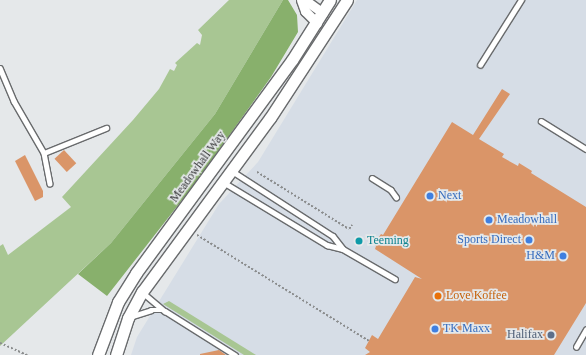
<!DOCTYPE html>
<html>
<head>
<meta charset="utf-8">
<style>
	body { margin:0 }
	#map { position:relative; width:586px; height:355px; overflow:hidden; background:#e5e8ea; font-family:"Times New Roman",serif }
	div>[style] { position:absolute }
	.built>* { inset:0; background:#d6dde6 }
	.green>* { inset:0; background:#a8c693 }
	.forest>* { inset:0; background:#88b06c }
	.building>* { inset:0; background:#da9568; transform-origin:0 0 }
	.path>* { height:1.5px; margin-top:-0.75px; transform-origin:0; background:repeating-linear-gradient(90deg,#8b8d8e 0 2px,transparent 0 4px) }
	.roads { filter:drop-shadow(1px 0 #696b6d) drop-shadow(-1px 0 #696b6d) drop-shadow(0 1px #696b6d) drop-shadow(0 -1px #696b6d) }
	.service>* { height:4.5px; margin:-2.25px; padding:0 2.25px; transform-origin:2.25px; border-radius:2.25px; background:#fff }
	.minor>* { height:9px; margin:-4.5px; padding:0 4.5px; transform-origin:4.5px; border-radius:4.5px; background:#fff }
	.tertiary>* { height:11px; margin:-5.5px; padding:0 5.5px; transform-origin:5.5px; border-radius:5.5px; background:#fff }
	.dots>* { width:11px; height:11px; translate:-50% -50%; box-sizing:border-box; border:2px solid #e5e8ea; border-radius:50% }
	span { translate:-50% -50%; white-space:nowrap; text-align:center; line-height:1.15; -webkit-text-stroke:3.5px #e5e8ea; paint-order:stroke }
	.street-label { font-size:12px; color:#313233 }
	.shop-label { font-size:12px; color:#366cbe }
	.left { translate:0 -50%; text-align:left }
	.right { translate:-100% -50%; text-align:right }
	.culture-label { font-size:12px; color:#0d838f }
	.food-label { font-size:12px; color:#c56008 }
	.service-label { font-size:12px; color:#4e5e75 }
</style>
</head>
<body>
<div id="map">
	<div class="built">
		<i style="clip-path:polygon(357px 0,586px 0,586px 355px,131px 355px,137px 337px,219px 204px,258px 162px)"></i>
	</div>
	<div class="green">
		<i style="clip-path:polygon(229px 0,283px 0,215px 114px,111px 243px,0 346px,0 246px,3px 244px,8px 255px,71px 207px,62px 197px,133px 120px,159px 89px,170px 69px,174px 71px,177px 65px,175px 63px,197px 43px,200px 45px,202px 35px,198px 30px)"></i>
		<i style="clip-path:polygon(169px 301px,256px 355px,244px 355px,163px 304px)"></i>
	</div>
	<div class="forest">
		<i style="clip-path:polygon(283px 0,288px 0,297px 15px,298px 32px,271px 77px,193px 186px,107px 296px,78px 274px,111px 243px,215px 114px)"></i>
	</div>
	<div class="building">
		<i style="clip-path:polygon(502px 89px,510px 94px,479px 139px,504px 154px,502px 157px,518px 166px,519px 163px,532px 171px,531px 173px,586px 207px,586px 303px,554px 355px,365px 355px,370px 352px,365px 348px,372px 335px,378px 339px,415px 277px,422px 279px,375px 249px,376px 246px,374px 244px,381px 234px,383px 235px,452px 122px,473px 135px)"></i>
		<i style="left:64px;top:150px;width:18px;height:13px;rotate:47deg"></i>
		<i style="clip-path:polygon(25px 155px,43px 191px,43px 197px,35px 201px,15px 161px)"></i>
		<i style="clip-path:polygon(219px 350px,226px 355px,200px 355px,200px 354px)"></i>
	</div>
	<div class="path">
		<i style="left:257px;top:172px;width:108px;rotate:31.8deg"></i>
		<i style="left:349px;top:229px;width:5px;rotate:-53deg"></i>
		<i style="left:197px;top:235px;width:202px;rotate:31.6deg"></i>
		<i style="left:0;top:343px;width:30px;rotate:24deg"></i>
	</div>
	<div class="roads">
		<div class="service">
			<i style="left:480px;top:65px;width:77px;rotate:-57.8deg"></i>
			<i style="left:0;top:68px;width:36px;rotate:67deg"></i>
			<i style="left:14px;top:101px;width:60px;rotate:60deg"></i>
			<i style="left:44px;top:153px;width:31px;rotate:79deg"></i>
			<i style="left:541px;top:121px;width:53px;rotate:31.9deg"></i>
			<i style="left:44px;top:153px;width:67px;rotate:-22deg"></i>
			<i style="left:232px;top:171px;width:120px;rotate:32.8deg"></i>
			<i style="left:333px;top:236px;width:16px;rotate:52deg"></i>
			<i style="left:372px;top:178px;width:22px;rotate:32deg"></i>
			<i style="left:391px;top:190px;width:9px;rotate:54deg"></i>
			<i style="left:223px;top:182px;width:122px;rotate:31.2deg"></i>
			<i style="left:327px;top:245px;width:16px;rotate:14deg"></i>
			<i style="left:343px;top:249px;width:60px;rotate:30deg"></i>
			<i style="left:142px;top:292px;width:30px;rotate:40deg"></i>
			<i style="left:165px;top:311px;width:83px;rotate:32.2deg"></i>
			<i style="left:130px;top:317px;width:22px;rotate:-18deg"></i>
			<i style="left:151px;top:310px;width:11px"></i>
			<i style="left:576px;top:347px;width:20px;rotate:-60deg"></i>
		</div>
		<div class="minor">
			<i style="left:301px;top:0;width:12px;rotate:70deg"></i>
			<i style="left:305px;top:11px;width:17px;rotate:45deg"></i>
			<i style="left:305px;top:0;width:22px;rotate:36deg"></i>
		</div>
		<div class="tertiary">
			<i style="left:98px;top:355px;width:57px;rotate:-69.3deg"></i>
			<i style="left:118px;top:302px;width:34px;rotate:-58deg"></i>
			<i style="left:136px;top:273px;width:264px;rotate:-53.8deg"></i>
			<i style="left:292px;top:60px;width:71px;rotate:-57.7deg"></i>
			<i style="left:116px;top:355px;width:39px;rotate:-72deg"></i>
			<i style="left:128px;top:318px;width:30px;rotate:-62deg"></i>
			<i style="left:142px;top:292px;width:216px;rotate:-53.7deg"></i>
			<i style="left:270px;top:118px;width:141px;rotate:-56.9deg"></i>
		</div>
	</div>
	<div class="dots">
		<i style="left:430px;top:196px;background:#3f7fe0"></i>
		<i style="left:489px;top:220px;background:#3f7fe0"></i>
		<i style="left:529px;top:240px;background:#3f7fe0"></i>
		<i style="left:359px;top:241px;background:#0f9aa8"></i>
		<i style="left:563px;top:256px;background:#3f7fe0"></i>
		<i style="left:438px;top:296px;background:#e8710a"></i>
		<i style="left:435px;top:329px;background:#3f7fe0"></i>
		<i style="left:551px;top:335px;background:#5c6f8a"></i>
	</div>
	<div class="street-label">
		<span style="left:198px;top:167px;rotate:-54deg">Meadowhall Way</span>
	</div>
	<div class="shop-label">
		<span class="left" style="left:438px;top:196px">Next</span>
		<span class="left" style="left:497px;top:220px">Meadowhall</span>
		<span class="right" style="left:521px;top:240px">Sports Direct</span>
		<span class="right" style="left:555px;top:256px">H&amp;M</span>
		<span class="left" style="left:443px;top:329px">TK Maxx</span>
	</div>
	<div class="culture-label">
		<span class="left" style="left:367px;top:241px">Teeming</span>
	</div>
	<div class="food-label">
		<span class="left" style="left:446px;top:296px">Love Koffee</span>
	</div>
	<div class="service-label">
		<span class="right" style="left:543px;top:335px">Halifax</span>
	</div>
</div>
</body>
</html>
